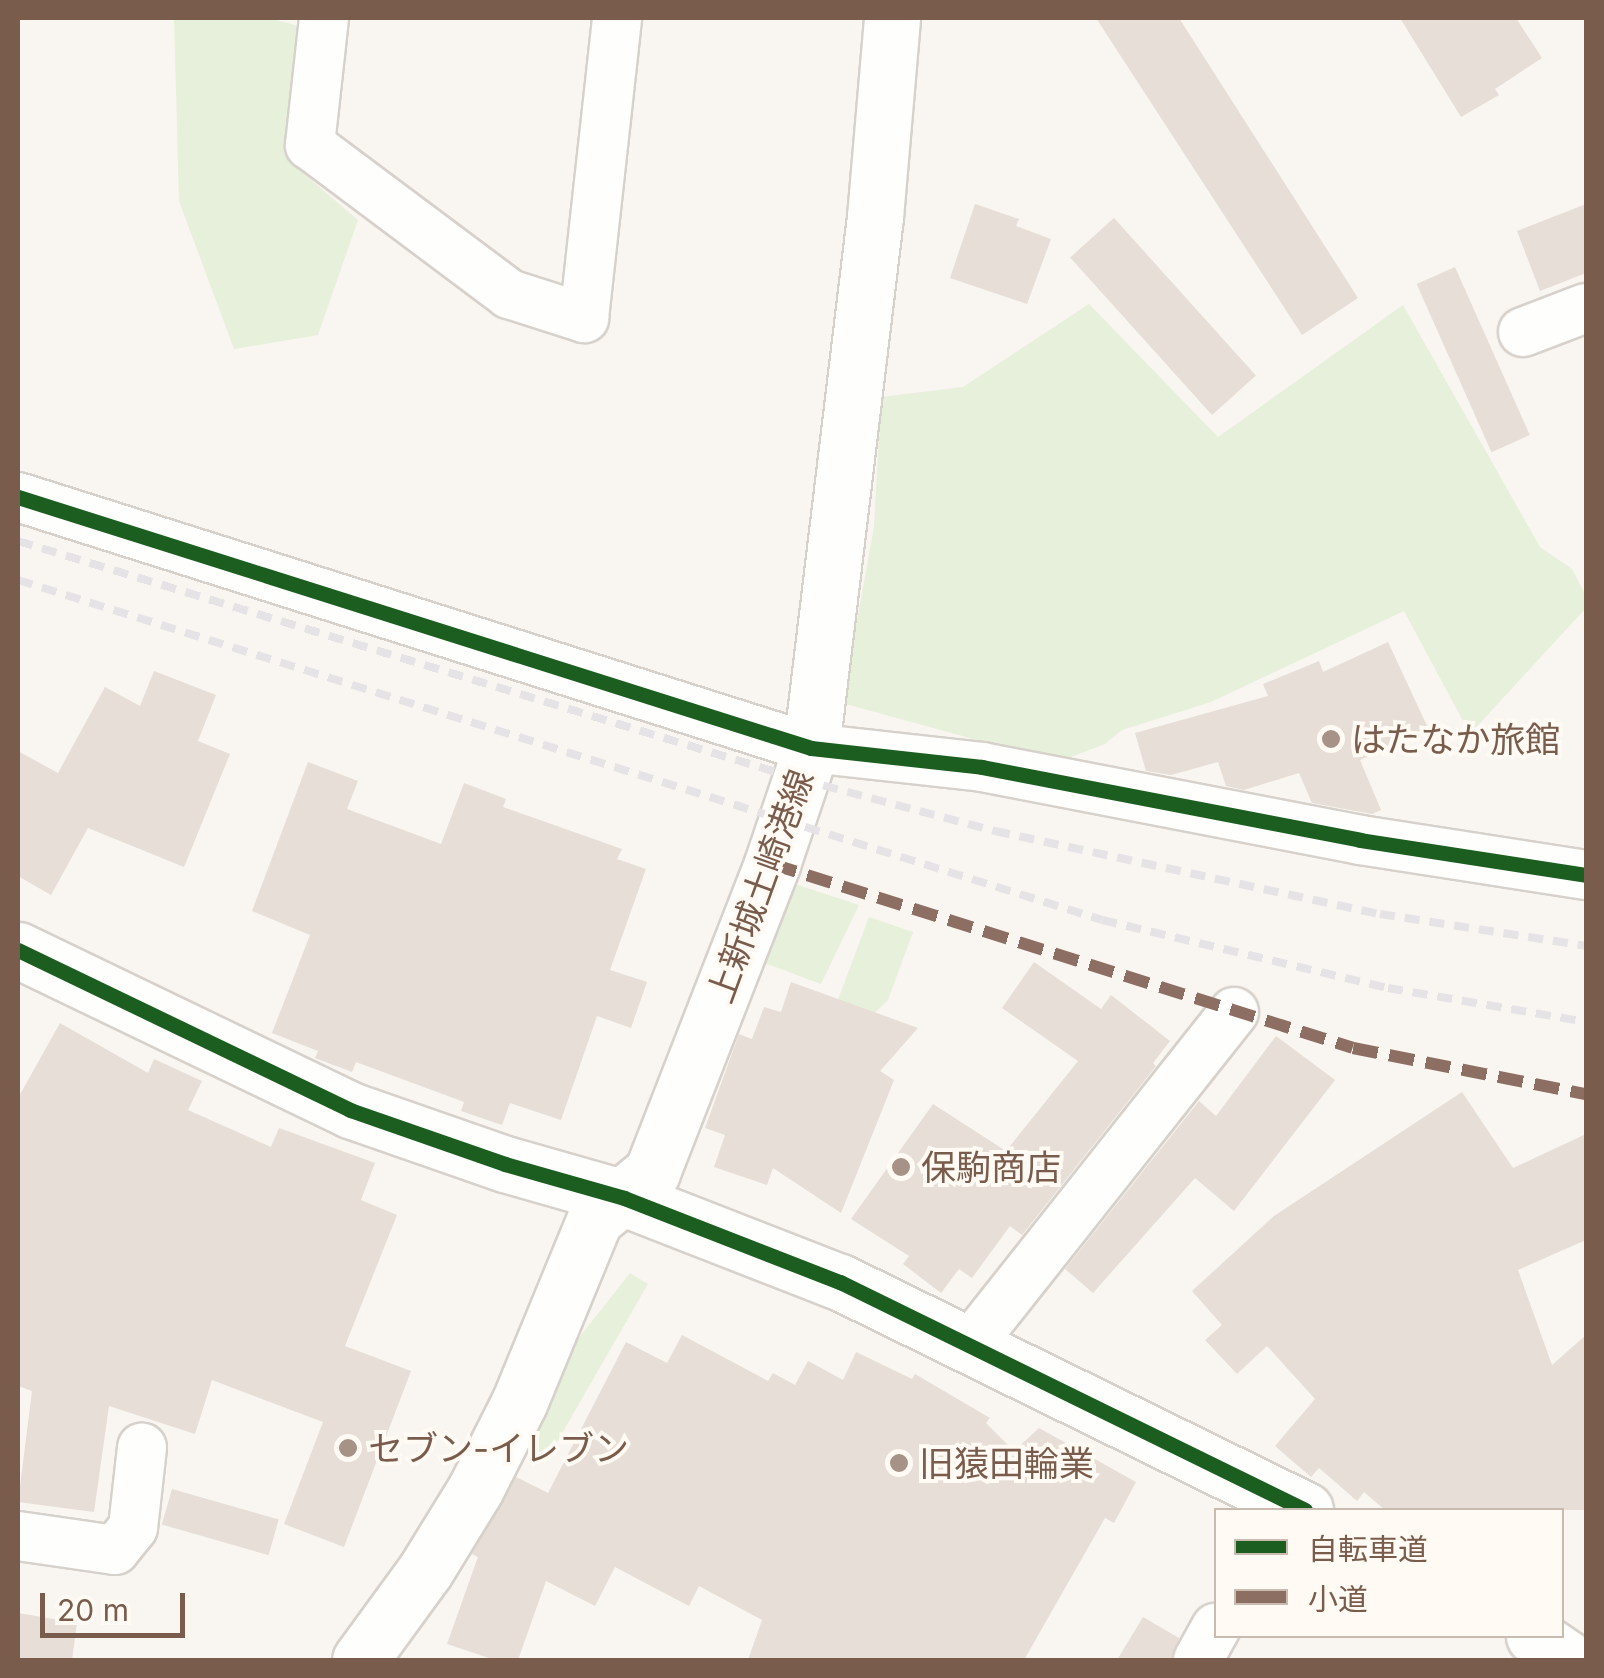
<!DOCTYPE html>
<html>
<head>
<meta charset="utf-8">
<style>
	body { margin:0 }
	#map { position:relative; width:1604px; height:1678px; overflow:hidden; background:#f9f5f0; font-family:Inter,"Noto Sans JP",sans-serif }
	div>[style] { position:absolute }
	.green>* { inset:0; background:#e7f0db }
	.building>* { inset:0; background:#e6ded7; transform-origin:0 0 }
	.roads { filter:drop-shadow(2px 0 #d7d1cb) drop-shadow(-2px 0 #d7d1cb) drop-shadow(0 2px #d7d1cb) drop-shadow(0 -2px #d7d1cb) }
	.minor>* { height:48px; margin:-24px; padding:0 24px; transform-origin:24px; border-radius:24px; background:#fefefd }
	.tertiary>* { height:55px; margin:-27.5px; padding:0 27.5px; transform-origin:27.5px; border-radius:27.5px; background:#fefefd }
	.secondary>* { height:55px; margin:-27.5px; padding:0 27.5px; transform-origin:27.5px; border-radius:27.5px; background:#fefefd }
	.rail>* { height:8px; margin-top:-4px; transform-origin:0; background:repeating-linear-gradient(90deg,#e6e3e7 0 15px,transparent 0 25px) }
	.quiet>* { height:12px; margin-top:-6px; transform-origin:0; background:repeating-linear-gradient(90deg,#8d6e63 0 25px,transparent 0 37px) }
	.cycleway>* { height:15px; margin:-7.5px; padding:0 7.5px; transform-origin:7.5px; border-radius:7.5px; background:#1b5e20 }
	.dots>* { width:28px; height:28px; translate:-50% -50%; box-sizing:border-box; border:5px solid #fffaf3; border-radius:50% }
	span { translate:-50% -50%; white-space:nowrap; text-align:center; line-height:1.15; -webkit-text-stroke:8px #fffaf3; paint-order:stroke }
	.poi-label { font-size:35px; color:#7a5c4d }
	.left { translate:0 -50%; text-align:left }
	.street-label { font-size:35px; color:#7a5c4d }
	.frame { position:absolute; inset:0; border:20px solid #7a5c4d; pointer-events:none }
	.legend { position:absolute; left:1214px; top:1508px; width:350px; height:130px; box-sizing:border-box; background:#fffaf3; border:2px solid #cabbb1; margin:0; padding:12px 18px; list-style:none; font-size:30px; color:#7a5c4d }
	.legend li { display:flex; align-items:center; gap:20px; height:50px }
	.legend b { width:50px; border:2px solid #cabbb1 }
	.scale { position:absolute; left:40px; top:1593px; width:145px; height:45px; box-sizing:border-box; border:5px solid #7a5c4d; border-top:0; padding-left:12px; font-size:30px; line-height:35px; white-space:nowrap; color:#7a5c4d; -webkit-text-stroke:8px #fffaf3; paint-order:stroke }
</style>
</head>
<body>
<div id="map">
	<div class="green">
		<i style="clip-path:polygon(174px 18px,269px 18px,302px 27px,290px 162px,358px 220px,318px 335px,234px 349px,179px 201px)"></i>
		<i style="clip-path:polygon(1089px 304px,1218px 437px,1403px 305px,1540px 547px,1572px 569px,1586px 596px,1586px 608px,1470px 734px,1404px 611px,1211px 702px,1122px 730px,1105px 744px,1057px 762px,842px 703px,874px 527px,881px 397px,963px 387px)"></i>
		<i style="clip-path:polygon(792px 883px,859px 905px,821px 984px,762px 962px)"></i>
		<i style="clip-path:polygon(869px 917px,913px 932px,888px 1000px,855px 1032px,833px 1013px)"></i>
		<i style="clip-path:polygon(630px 1273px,648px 1284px,546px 1461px,523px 1446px,578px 1339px)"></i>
	</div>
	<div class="building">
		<i style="clip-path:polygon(1096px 18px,1179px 18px,1358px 298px,1302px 335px)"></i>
		<i style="clip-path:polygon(1400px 18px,1516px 18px,1542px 58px,1495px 89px,1499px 95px,1461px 117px)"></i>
		<i style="clip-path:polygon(975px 204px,1019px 219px,1016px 226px,1051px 239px,1027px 304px,950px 278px)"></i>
		<i style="clip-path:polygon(1586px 204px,1586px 273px,1540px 291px,1517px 231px)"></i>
		<i style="left:1114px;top:218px;width:212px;height:59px;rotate:48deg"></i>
		<i style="left:1455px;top:267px;width:184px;height:42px;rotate:66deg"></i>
		<i style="clip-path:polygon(1388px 642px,1428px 728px,1360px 760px,1381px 810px,1372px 814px,1312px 803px,1299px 773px,1244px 790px,1226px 786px,1218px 762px,1171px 775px,1146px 771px,1135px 733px,1268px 696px,1263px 684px,1319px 661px,1323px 672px)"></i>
		<i style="clip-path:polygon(154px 671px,216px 695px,198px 741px,230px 754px,184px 867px,88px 828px,51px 895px,18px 876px,18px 751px,58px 773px,105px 687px,140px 706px)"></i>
		<i style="clip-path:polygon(308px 762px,358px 781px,347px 809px,441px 844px,464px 783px,506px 799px,503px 807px,622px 849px,617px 859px,646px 869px,610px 970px,647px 982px,631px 1028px,597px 1016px,561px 1120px,510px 1103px,502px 1125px,461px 1111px,464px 1102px,356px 1062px,352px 1072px,315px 1058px,318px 1051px,272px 1033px,310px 935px,252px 911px)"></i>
		<i style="clip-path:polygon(1034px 962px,1101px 1009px,1111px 995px,1170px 1041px,1153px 1063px,1156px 1066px,1022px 1235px,1010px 1226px,972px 1278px,959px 1269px,941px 1293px,903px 1264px,909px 1256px,851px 1219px,933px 1104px,1006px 1151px,1078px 1061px,1002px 1008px)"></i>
		<i style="clip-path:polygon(791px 982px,918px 1028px,880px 1071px,894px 1080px,841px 1213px,773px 1168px,767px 1185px,714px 1167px,725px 1135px,705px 1128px,739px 1034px,752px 1039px,764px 1007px,781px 1012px)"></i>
		<i style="clip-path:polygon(60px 1023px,148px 1073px,154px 1059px,202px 1081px,188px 1110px,271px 1147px,279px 1128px,375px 1163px,361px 1200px,397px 1215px,345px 1346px,411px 1371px,344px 1547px,284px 1524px,323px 1422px,212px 1380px,195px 1434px,109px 1406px,94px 1512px,18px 1502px,32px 1391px,18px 1386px,18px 1098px)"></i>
		<i style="clip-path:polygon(1276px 1036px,1335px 1080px,1234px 1211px,1195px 1178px,1093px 1293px,1065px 1269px,1199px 1101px,1216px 1116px)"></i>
		<i style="clip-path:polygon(1462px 1092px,1513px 1168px,1586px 1134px,1586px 1240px,1518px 1270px,1552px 1365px,1586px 1335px,1586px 1510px,1385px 1510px,1364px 1492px,1357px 1501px,1319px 1468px,1311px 1477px,1275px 1446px,1315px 1399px,1267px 1346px,1237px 1374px,1205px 1340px,1222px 1325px,1192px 1291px,1274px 1216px)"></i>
		<i style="clip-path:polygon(682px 1335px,768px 1381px,773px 1373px,795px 1385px,808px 1361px,843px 1380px,856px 1352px,912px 1379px,915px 1374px,990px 1418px,986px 1423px,1014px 1451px,1039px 1428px,1136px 1482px,1114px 1523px,1105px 1518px,1024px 1660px,748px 1660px,762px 1620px,699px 1586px,689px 1606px,615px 1567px,595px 1606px,546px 1581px,518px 1660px,495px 1660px,447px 1644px,478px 1557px,472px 1554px,516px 1477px,548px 1493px,626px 1342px,667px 1363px)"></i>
		<i style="left:172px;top:1489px;width:111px;height:37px;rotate:16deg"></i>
		<i style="clip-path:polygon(18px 1613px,77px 1623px,72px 1660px,18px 1660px)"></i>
		<i style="clip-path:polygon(1143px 1617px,1179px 1638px,1171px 1660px,1117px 1660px)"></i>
	</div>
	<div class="roads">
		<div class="minor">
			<i style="left:324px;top:18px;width:128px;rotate:96.3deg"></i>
			<i style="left:310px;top:145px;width:249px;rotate:36.8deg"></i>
			<i style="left:509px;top:294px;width:79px;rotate:17.7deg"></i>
			<i style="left:584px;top:318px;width:302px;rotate:-83.7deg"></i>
			<i style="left:1523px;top:332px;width:67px;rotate:-20.9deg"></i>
			<i style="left:18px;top:497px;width:832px;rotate:17.56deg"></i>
			<i style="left:811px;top:748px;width:172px;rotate:6.3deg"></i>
			<i style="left:982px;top:767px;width:385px;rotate:10.9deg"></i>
			<i style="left:1360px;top:840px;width:229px;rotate:8.8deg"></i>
			<i style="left:970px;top:1345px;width:425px;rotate:-51.6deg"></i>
			<i style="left:18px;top:1536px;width:98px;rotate:8.2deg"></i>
			<i style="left:115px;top:1550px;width:28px;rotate:-51deg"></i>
			<i style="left:133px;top:1528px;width:81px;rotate:-83.6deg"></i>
			<i style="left:1198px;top:1660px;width:37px;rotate:-61deg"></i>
		</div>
		<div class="tertiary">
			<i style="left:18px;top:950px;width:369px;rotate:25.7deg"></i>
			<i style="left:350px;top:1110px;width:164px;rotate:19.2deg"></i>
			<i style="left:505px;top:1164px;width:124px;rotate:15.9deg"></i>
			<i style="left:624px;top:1198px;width:232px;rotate:21.3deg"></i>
			<i style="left:840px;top:1282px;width:518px;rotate:26.12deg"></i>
			<i style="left:1534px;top:1636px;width:42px;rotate:34.4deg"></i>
		</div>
		<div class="secondary">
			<i style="left:360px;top:1660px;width:110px;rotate:-53.9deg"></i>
			<i style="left:425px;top:1571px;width:97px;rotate:-58.4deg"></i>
			<i style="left:476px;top:1488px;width:95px;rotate:-63.2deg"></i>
			<i style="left:519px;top:1403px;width:199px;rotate:-67.6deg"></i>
			<i style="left:595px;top:1219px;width:74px;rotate:-39.5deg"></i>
			<i style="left:652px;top:1172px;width:331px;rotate:-68.7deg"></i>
			<i style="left:772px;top:864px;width:122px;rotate:-71.4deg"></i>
			<i style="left:811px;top:748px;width:535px;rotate:-83.13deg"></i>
			<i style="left:875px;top:217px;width:200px;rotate:-85.1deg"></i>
		</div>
	</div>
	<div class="rail">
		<i style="left:18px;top:541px;width:816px;rotate:16.95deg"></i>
		<i style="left:799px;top:779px;width:203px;rotate:14.9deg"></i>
		<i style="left:995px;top:831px;width:394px;rotate:12.2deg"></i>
		<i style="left:1380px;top:914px;width:208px;rotate:8.8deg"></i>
		<i style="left:18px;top:580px;width:1136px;rotate:17.41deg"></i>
		<i style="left:1102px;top:920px;width:294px;rotate:13.4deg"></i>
		<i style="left:1388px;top:988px;width:201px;rotate:9.7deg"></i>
	</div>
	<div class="quiet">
		<i style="left:772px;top:864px;width:609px;rotate:17.57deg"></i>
		<i style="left:1353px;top:1048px;width:237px;rotate:11.2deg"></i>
	</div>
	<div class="cycleway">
		<i style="left:18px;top:497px;width:832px;rotate:17.56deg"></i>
		<i style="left:811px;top:748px;width:172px;rotate:6.3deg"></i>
		<i style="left:982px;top:767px;width:385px;rotate:10.9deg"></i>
		<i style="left:1360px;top:840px;width:229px;rotate:8.8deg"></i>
		<i style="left:18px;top:950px;width:369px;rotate:25.7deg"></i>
		<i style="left:350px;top:1110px;width:164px;rotate:19.2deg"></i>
		<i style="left:505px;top:1164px;width:124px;rotate:15.9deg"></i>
		<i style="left:624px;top:1198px;width:232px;rotate:21.3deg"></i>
		<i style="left:840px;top:1282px;width:518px;rotate:26.12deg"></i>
	</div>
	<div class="dots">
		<i style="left:1331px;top:739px;background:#a69286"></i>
		<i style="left:901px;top:1167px;background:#a69286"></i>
		<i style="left:348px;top:1448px;background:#a69286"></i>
		<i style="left:899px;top:1463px;background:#a69286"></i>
	</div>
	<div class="poi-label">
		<span class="left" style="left:1351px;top:739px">はたなか旅館</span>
		<span class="left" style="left:921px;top:1167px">保駒商店</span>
		<span class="left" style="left:368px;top:1448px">セブン-イレブン</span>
		<span class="left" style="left:919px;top:1463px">旧猿田輪業</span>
	</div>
	<div class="street-label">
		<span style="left:760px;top:886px;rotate:-70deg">上新城土崎港線</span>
	</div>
	<div class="frame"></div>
	<ul class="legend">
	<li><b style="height:12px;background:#1b5e20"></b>自転車道</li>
	<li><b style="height:12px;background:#8d6e63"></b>小道</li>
	</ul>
	<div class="scale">20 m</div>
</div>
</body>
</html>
